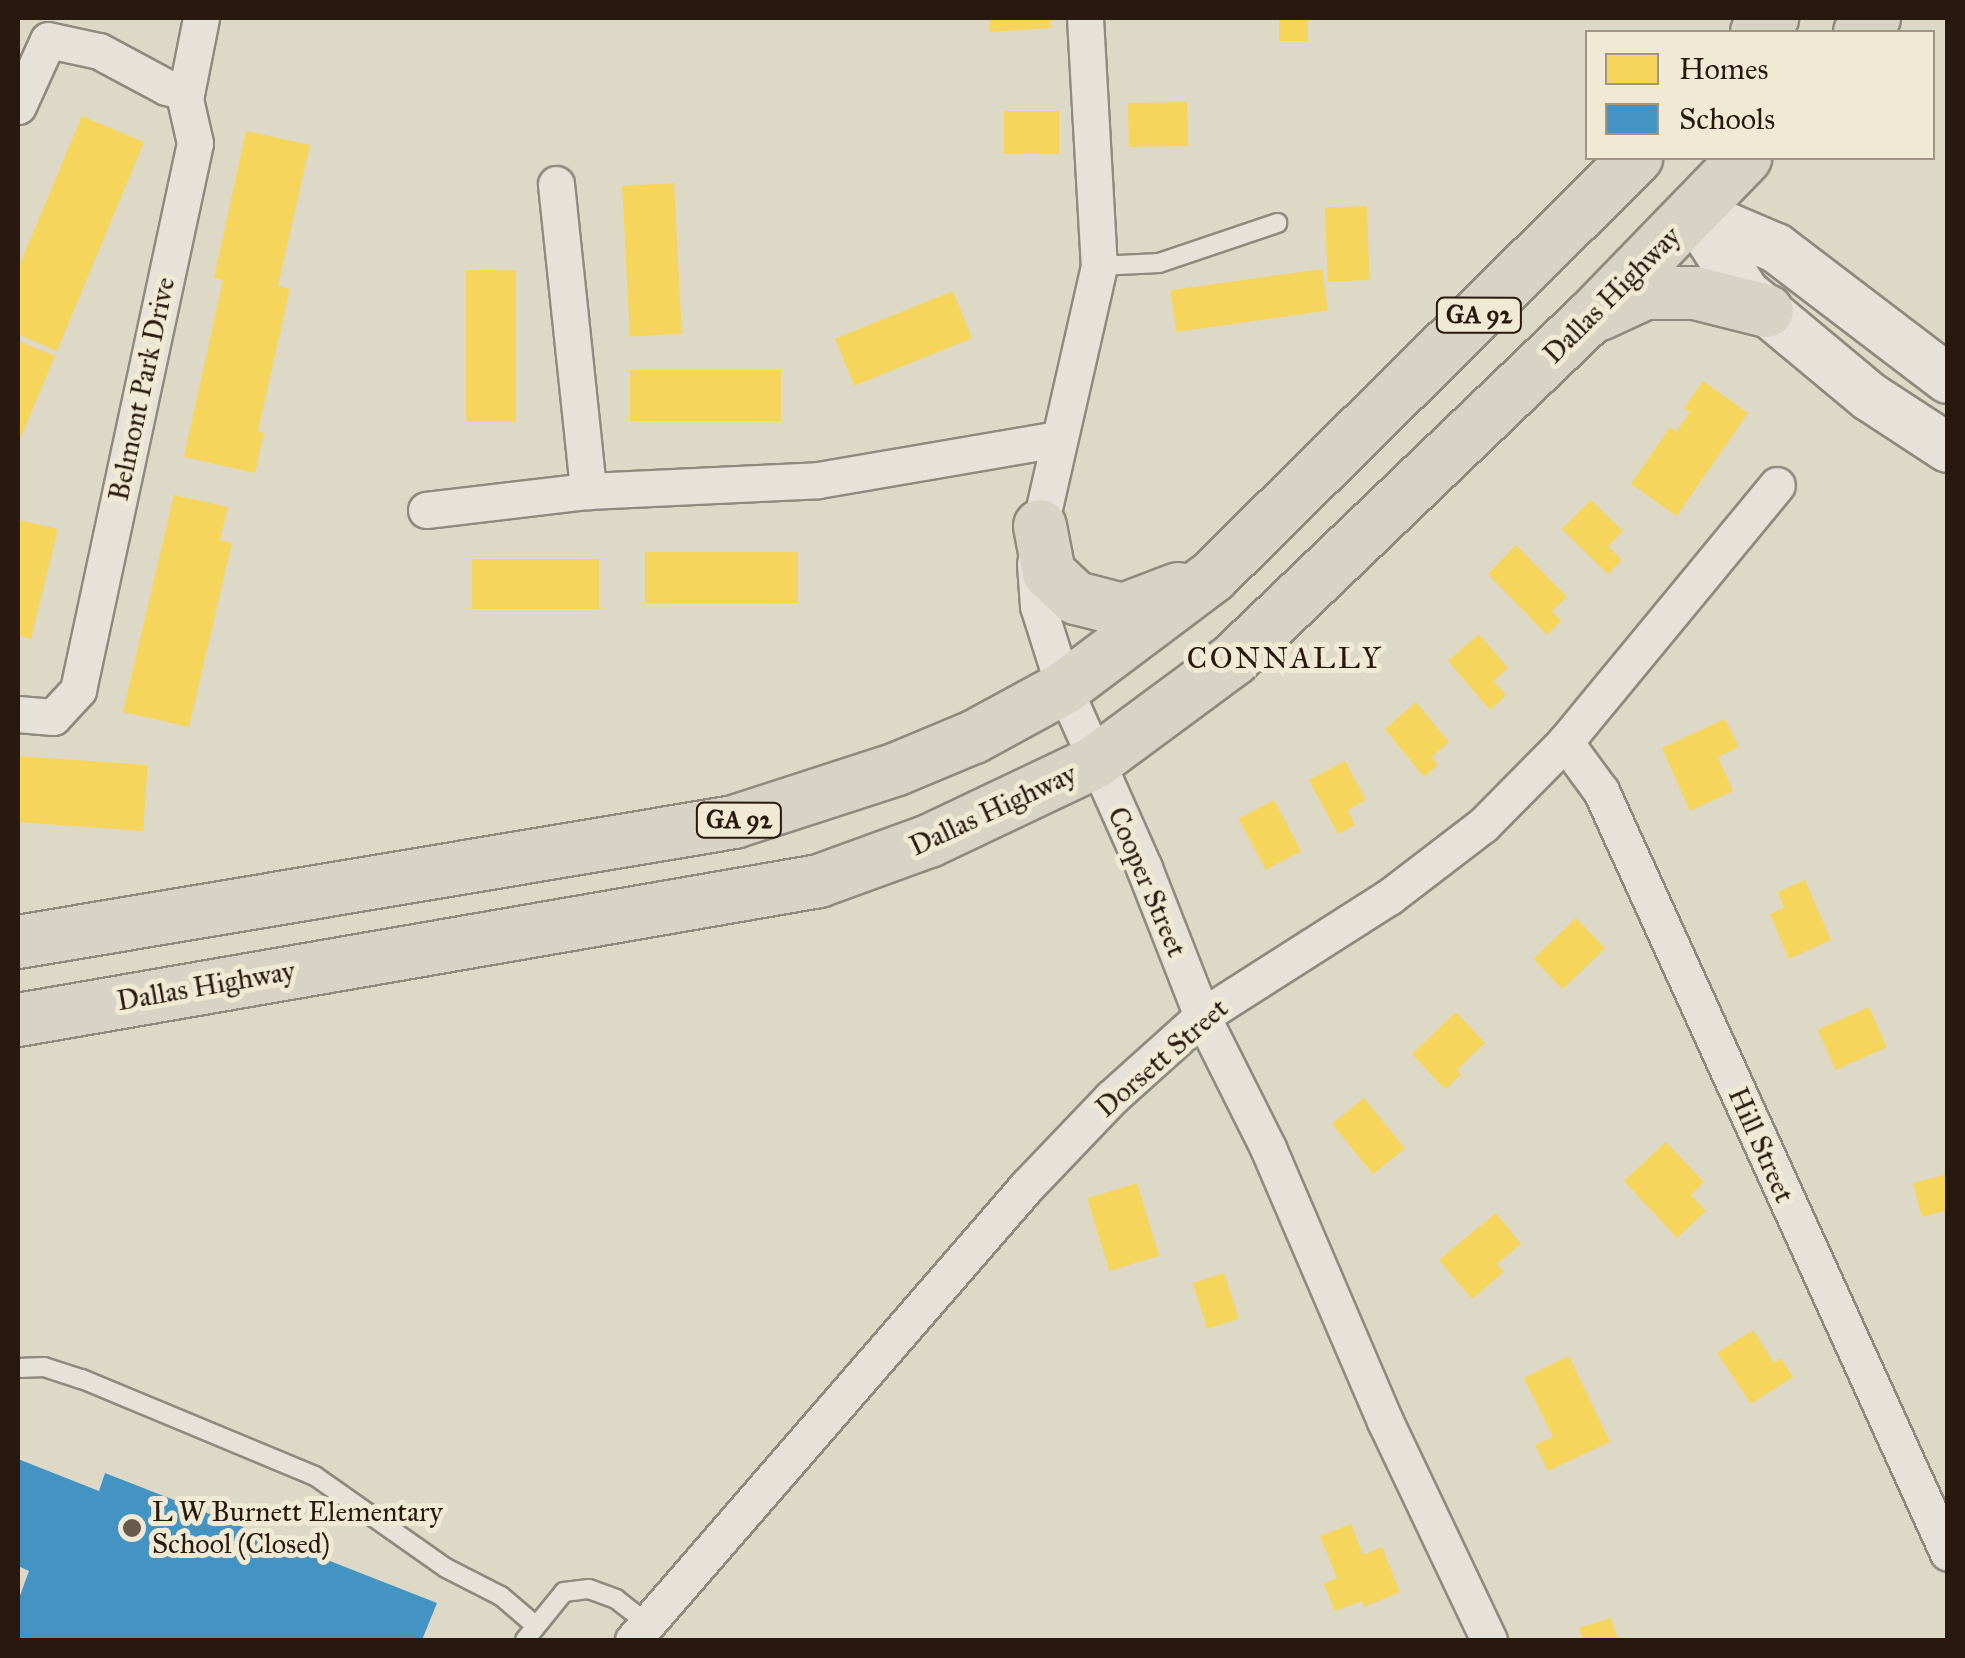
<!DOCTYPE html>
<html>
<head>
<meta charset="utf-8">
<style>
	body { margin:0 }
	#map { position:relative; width:1965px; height:1658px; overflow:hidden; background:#ded8c7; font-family:"IM FELL Great Primer",serif }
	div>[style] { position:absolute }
	.homes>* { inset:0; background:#f6d55c; transform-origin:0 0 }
	.schools>* { inset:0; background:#4393c3 }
	.roads { filter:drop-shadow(2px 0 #8f897e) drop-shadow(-2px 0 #8f897e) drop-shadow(0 2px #8f897e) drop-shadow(0 -2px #8f897e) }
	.lane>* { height:18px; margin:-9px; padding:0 9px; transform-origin:9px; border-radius:9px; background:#e6e2da }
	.street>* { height:35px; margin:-17.5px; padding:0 17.5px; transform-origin:17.5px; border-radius:17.5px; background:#e6e2da }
	.secondary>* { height:48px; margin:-24px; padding:0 24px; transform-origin:24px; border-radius:24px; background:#e6e2da }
	.primary>* { height:52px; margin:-26px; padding:0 26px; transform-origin:26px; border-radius:26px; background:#d9d3c5 }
	.dots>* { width:28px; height:28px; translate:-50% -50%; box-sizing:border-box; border:5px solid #f0e9d4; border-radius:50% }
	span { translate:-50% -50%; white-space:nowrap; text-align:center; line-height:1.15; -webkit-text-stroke:10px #f0e9d4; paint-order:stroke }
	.shield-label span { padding:2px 8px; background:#f0e9d4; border:2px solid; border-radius:8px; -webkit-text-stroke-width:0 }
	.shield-label { font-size:25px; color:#28180d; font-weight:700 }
	.street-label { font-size:28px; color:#28180d }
	.poi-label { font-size:28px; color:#28180d }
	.left { translate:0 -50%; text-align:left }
	.neighbourhood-label { font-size:30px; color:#28180d; letter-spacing:2.5px }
	.frame { position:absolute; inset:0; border:20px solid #28180d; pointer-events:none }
	.legend { position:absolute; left:1585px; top:30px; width:350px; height:130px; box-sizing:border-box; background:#f0e9d4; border:2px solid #a09584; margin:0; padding:12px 18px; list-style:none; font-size:30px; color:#28180d }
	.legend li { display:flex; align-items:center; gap:20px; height:50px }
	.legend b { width:50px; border:2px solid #a09584 }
</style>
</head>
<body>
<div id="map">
	<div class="homes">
		<i style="clip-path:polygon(989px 18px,1050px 18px,1051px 28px,990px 32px)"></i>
		<i style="left:1279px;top:18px;width:29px;height:23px"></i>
		<i style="left:1187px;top:102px;width:44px;height:59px;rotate:89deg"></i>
		<i style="left:1059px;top:111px;width:43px;height:55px;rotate:90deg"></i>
		<i style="clip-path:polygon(82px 116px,144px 142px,57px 351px,18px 334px,18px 269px)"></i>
		<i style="clip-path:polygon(246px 131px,310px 145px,278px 286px,290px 289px,258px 431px,264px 433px,255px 473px,184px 457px,223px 280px,214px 278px)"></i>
		<i style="left:674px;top:183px;width:151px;height:52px;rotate:87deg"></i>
		<i style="left:1367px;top:206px;width:74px;height:42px;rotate:88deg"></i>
		<i style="left:1322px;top:269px;width:42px;height:153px;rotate:82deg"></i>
		<i style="left:466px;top:270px;width:50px;height:152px"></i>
		<i style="left:953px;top:291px;width:51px;height:127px;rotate:68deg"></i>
		<i style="clip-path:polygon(18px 341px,55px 356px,18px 444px)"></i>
		<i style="left:630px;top:370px;width:151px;height:51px"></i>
		<i style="clip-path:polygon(1703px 381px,1748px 413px,1677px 516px,1631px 484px,1670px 427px,1676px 432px,1690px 412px,1684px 408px)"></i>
		<i style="clip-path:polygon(174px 495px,228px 507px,220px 540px,232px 543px,189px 727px,123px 712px)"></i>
		<i style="clip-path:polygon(1591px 500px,1623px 531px,1608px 546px,1622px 560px,1608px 574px,1562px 529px)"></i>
		<i style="clip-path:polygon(18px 520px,58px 529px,31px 639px,18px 635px)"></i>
		<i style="clip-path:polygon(1516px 545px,1567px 597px,1552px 611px,1561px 621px,1547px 635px,1488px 574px)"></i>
		<i style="left:645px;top:552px;width:153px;height:51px"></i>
		<i style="left:472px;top:559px;width:127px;height:50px"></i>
		<i style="clip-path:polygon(1479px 634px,1508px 668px,1494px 681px,1506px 695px,1490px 710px,1448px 661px)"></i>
		<i style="clip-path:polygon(1416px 702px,1449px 742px,1432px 757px,1438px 765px,1424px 777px,1385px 729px)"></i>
		<i style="clip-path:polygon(1725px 719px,1739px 747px,1718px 757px,1733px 791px,1690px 811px,1662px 748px)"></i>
		<i style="left:18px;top:756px;width:130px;height:66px;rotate:4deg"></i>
		<i style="clip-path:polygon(1345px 761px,1366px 800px,1348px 810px,1355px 825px,1338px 834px,1309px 780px)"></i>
		<i style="left:1274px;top:800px;width:58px;height:40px;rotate:62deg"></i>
		<i style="clip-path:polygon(1805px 880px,1831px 940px,1789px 959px,1770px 914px,1784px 908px,1778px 892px)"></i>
		<i style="left:1576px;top:918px;width:42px;height:59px;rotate:46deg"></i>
		<i style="left:1869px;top:1007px;width:44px;height:56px;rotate:66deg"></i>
		<i style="clip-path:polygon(1456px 1012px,1485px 1043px,1457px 1070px,1461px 1075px,1445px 1089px,1412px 1054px)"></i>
		<i style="left:1364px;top:1098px;width:65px;height:41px;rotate:51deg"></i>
		<i style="clip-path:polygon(1666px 1142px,1704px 1182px,1691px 1195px,1706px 1211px,1677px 1238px,1624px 1181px)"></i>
		<i style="clip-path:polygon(1948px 1174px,1948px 1210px,1922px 1217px,1913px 1183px)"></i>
		<i style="left:1137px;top:1183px;width:76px;height:52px;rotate:73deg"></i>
		<i style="clip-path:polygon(1496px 1213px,1521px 1244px,1497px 1264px,1504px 1272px,1472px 1299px,1439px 1260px)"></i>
		<i style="left:1224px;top:1273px;width:48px;height:33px;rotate:72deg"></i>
		<i style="clip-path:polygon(1753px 1330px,1774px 1363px,1781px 1358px,1793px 1377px,1751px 1404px,1717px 1353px)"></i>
		<i style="clip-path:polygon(1569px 1356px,1610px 1442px,1548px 1471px,1535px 1445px,1553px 1437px,1524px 1378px)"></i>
		<i style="clip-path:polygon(1351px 1524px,1363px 1555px,1382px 1547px,1400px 1592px,1364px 1607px,1362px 1601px,1335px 1611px,1324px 1584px,1337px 1578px,1320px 1536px)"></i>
		<i style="clip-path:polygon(1611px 1618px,1618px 1640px,1583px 1640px,1579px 1628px)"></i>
	</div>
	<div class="schools">
		<i style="clip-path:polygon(18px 1459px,99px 1491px,105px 1473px,437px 1603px,422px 1640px,18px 1640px,18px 1601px,29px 1571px,18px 1566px)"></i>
	</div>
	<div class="roads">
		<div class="lane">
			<i style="left:1099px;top:266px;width:60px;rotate:-2.9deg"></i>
			<i style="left:1159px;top:263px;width:125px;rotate:-18.7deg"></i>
			<i style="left:18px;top:1368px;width:26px;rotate:-2deg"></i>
			<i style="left:44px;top:1367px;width:40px;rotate:18deg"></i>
			<i style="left:82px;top:1379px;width:252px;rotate:22.6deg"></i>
			<i style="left:315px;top:1476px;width:160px;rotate:35.1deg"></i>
			<i style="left:446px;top:1568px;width:62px;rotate:27deg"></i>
			<i style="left:501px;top:1596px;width:46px;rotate:40.6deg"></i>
			<i style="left:525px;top:1640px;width:62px;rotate:-50.9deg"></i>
			<i style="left:564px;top:1592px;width:25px;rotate:-7deg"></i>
			<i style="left:589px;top:1589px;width:29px;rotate:20deg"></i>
			<i style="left:616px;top:1599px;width:39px;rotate:38deg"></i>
		</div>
		<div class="street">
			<i style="left:1085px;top:18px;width:248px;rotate:86.8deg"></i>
			<i style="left:1099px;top:266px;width:267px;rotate:102.8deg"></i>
			<i style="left:1040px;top:526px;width:38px;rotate:97deg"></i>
			<i style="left:1035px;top:564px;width:42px;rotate:85.9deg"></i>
			<i style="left:1038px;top:606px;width:86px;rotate:72.4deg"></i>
			<i style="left:1064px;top:688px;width:197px;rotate:66deg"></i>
			<i style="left:1144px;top:868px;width:159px;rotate:68.6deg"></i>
			<i style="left:1202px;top:1016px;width:148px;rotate:63.4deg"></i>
			<i style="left:1268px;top:1148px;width:297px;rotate:66.8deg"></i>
			<i style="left:1385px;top:1421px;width:242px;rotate:64.6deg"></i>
			<i style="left:18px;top:106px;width:72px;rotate:-65.6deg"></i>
			<i style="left:48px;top:40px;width:52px;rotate:12.2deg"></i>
			<i style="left:99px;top:51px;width:76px;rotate:28.2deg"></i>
			<i style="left:166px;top:87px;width:21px;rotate:14deg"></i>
			<i style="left:556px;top:184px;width:309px;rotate:84deg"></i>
			<i style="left:426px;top:510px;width:163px;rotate:-6.7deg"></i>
			<i style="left:588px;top:491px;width:230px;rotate:-2.7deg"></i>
			<i style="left:818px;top:480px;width:242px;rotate:-9.7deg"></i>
			<i style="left:18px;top:714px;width:35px;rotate:5deg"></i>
			<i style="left:53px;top:717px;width:37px;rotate:-47deg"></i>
			<i style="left:78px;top:690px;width:559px;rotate:-77.93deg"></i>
			<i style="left:195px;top:143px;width:45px;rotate:-102.8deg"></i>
			<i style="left:185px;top:99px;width:83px;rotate:-78.8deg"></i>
			<i style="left:1565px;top:742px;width:61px;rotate:53.7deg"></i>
			<i style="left:1601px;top:791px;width:837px;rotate:65.52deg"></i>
			<i style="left:633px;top:1640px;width:601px;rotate:-49.05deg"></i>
			<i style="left:1027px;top:1186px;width:122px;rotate:-46.3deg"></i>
			<i style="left:1111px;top:1098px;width:122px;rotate:-42deg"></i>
			<i style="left:1202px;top:1016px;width:222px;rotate:-32.5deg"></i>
			<i style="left:1389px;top:897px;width:118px;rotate:-37.5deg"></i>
			<i style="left:1483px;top:825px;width:117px;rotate:-45.3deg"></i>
			<i style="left:1565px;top:742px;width:333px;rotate:-50.5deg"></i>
		</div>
		<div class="secondary">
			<i style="left:1694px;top:213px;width:95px;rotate:57.5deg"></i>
			<i style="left:1745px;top:293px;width:163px;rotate:39.8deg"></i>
			<i style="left:1870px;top:397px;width:93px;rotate:33.2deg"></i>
			<i style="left:1694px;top:213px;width:89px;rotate:23.1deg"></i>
			<i style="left:1776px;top:248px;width:216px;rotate:37.3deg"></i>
		</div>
		<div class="primary">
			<i style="left:1757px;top:32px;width:21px;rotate:-43deg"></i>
			<i style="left:1860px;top:32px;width:20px;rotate:-45deg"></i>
			<i style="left:1600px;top:314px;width:50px;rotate:-25deg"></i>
			<i style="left:1645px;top:293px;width:50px"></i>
			<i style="left:1695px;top:293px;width:74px;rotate:14deg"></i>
			<i style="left:1040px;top:526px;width:48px;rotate:79.2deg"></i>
			<i style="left:1049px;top:573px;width:37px;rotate:43deg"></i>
			<i style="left:1076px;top:598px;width:49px;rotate:14.3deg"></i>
			<i style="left:1123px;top:610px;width:59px;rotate:-20.9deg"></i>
			<i style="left:18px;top:942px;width:726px;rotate:-9.51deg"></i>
			<i style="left:734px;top:822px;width:171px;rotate:-18deg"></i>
			<i style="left:897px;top:769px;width:83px;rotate:-22.6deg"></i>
			<i style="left:974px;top:737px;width:102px;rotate:-28.6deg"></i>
			<i style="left:1064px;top:688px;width:186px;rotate:-36.9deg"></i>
			<i style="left:1213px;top:576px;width:595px;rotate:-44.66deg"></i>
			<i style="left:18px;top:1020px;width:813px;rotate:-9.84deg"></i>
			<i style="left:819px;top:881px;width:117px;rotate:-20deg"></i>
			<i style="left:929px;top:841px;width:184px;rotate:-25.4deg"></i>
			<i style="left:1095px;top:762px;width:173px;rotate:-36.5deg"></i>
			<i style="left:1234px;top:659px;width:493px;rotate:-43.8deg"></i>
			<i style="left:1590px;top:318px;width:223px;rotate:-45.9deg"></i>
		</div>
	</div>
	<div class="dots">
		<i style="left:132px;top:1528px;background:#685b4e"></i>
	</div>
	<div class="shield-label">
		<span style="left:1479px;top:315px">GA 92</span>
		<span style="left:739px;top:820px">GA 92</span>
	</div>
	<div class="street-label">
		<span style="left:1612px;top:295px;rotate:-45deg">Dallas Highway</span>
		<span style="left:142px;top:389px;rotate:-78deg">Belmont Park Drive</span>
		<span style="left:993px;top:810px;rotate:-25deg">Dallas Highway</span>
		<span style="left:1147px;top:882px;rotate:67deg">Cooper Street</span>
		<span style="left:206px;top:986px;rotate:-10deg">Dallas Highway</span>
		<span style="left:1162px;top:1058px;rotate:-41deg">Dorsett Street</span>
		<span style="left:1761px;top:1145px;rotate:66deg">Hill Street</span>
	</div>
	<div class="poi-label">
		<span class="left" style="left:152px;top:1528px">L W Burnett Elementary<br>School (Closed)</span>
	</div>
	<div class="neighbourhood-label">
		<span style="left:1285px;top:658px">CONNALLY</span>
	</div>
	<div class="frame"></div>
	<ul class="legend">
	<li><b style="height:28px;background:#f6d55c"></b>Homes</li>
	<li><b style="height:28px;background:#4393c3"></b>Schools</li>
	</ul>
</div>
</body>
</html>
